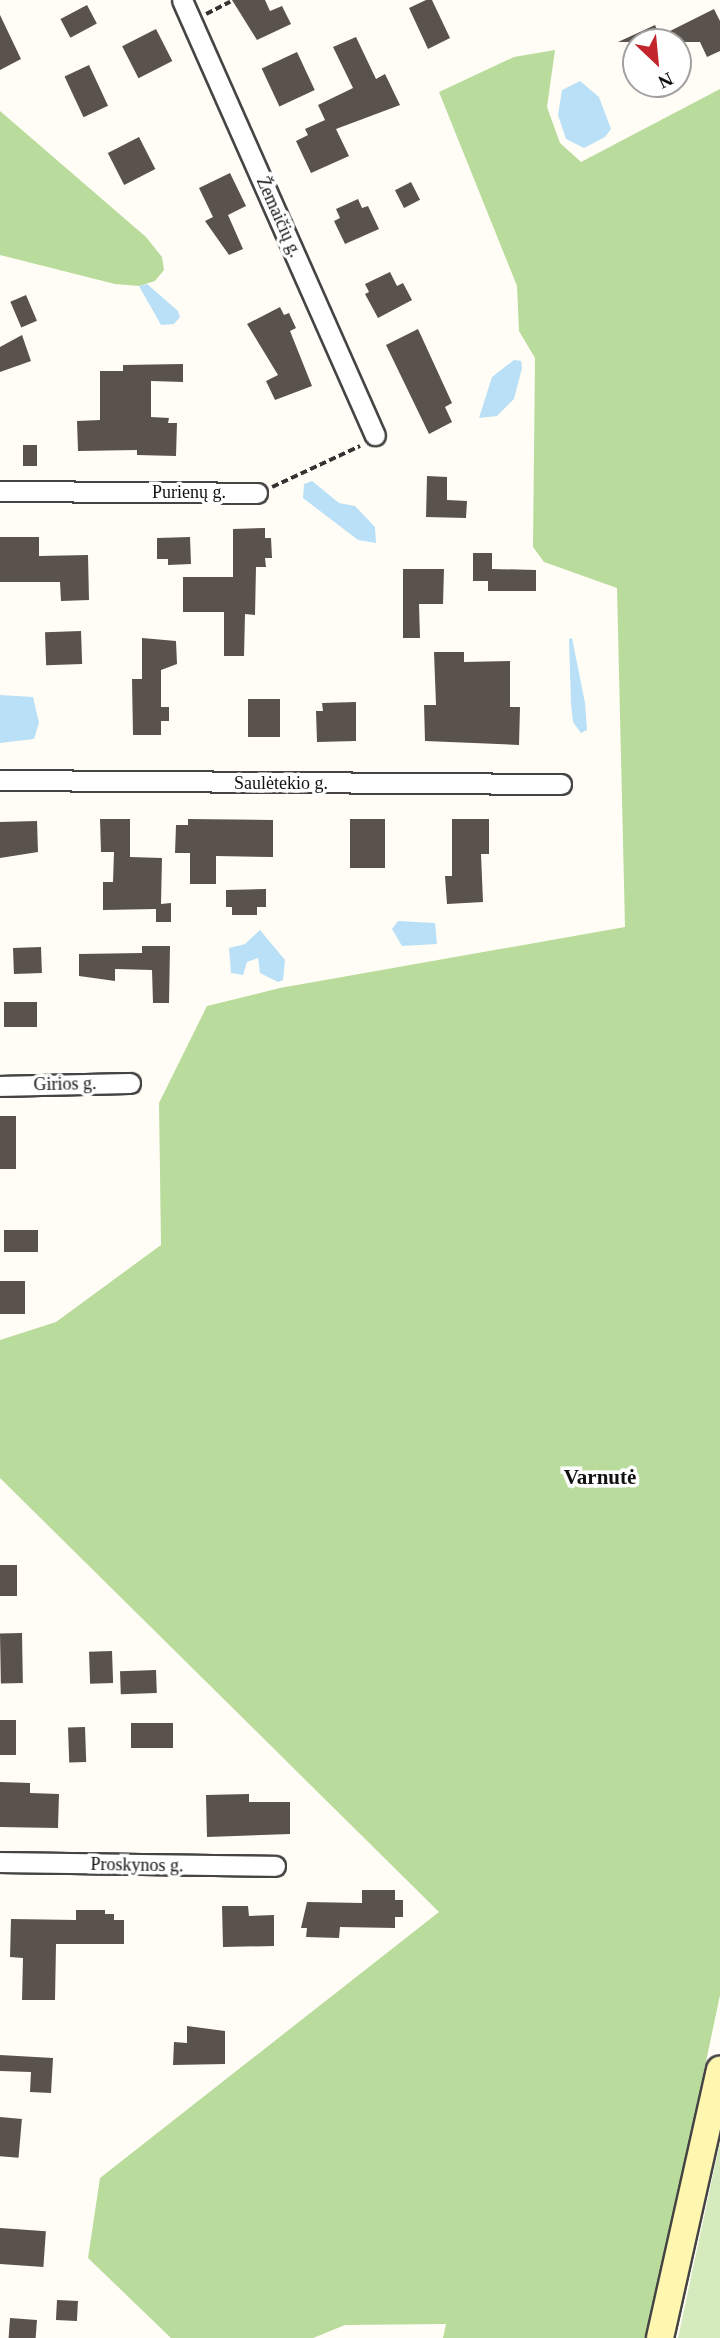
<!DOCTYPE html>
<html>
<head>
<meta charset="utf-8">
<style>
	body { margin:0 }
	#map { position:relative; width:720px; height:2338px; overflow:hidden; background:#fffdf5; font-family:Georgia,serif }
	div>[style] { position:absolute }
	.green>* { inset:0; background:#d5ebbd }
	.forest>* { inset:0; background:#b9dc9c }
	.water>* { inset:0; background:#b9e0f7 }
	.building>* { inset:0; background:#5a524d; transform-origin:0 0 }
	.path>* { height:3.5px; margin-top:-1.75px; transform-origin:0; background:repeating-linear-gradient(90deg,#333 0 7px,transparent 0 10.5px) }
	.roads { filter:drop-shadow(2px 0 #444) drop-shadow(-2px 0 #444) drop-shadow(0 2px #444) drop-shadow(0 -2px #444) }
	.minor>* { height:19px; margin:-9.5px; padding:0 9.5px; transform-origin:9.5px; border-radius:9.5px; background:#fff }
	.secondary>* { height:26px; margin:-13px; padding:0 13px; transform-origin:13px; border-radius:13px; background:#fff6b0 }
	span { translate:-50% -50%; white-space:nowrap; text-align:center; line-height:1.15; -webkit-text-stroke:7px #fff; paint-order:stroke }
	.street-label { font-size:18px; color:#111 }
	.quarter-label { font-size:21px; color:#111; font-weight:700 }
	.north { position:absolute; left:622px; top:28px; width:70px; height:70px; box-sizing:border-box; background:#fff; border:2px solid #a0a0a0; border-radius:50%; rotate:154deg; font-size:19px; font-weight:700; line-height:28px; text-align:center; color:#111 }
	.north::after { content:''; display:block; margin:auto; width:24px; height:32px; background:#c4262e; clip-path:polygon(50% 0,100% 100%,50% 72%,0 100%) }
</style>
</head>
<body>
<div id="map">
	<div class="green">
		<i style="clip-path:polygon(720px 2142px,720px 2338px,678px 2338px)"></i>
	</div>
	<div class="forest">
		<i style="clip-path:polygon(555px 50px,547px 107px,560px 143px,581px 162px,720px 89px,720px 1995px,648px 2338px,443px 2338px,446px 2324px,345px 2325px,313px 2338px,171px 2338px,88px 2258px,100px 2178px,439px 1912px,0 1478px,0 1340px,56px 1322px,161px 1245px,159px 1103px,207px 1006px,280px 988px,625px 927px,617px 588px,544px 562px,533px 547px,535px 358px,519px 331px,517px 286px,439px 92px,514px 57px)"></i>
		<i style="clip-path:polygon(0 111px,146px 237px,162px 257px,164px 270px,155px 281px,139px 286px,115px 284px,0 255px)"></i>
	</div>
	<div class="water">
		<i style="clip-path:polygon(580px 81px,599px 97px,611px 129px,605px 137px,584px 148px,566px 139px,558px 115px,562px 90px)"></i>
		<i style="clip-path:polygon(147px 284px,178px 311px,180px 317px,174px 324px,161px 325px,139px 286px)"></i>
		<i style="clip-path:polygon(514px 360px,521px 361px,522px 368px,514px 399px,497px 416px,479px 418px,492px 377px)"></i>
		<i style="clip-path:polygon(312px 481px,339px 503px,355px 506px,375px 527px,376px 543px,358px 540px,303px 498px,304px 484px)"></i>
		<i style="clip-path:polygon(572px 638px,585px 703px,587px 730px,581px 733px,573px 722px,571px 704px,569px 639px)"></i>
		<i style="clip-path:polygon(0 695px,33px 697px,39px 723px,34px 739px,0 743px)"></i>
		<i style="clip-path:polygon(398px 921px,435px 923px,437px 944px,402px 946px,392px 929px)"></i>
		<i style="clip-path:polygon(260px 930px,285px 960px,283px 980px,278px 982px,260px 973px,258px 958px,247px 962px,243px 975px,231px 973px,229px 948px,245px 944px)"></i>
	</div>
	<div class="building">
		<i style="clip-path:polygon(232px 0,265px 0,270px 11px,282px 6px,291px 24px,257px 40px)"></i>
		<i style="clip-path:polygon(426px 0,432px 0,450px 38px,428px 49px,409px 8px)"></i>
		<i style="left:87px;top:5px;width:21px;height:30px;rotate:62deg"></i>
		<i style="clip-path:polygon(714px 9px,720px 21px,720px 51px,707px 57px,700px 42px,618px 42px,655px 25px,660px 36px)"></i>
		<i style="clip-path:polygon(0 15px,21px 59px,0 70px)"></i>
		<i style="left:156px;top:29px;width:36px;height:38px;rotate:63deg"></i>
		<i style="clip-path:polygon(356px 37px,376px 79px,385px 74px,400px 105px,336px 129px,349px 156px,311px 173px,296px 141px,308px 135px,305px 129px,325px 120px,318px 105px,353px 88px,333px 47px)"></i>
		<i style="left:297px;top:52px;width:42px;height:39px;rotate:65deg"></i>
		<i style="left:89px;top:65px;width:45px;height:27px;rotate:65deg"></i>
		<i style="left:139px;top:137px;width:36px;height:35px;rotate:63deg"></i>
		<i style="clip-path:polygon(230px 173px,246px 206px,228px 215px,243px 249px,229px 255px,205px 221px,213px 217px,199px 188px)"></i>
		<i style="left:411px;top:182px;width:20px;height:18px;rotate:63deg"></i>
		<i style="clip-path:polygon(358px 199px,362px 208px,368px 206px,379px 229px,345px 244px,334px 221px,340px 218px,336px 209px)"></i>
		<i style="clip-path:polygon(390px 272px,397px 286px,403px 283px,412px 300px,378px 318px,365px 294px,369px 292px,365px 284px)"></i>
		<i style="left:26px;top:295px;width:28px;height:17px;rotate:67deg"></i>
		<i style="clip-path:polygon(280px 307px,284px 315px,289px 313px,296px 328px,290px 331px,312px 386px,275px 400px,266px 381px,278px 375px,247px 324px)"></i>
		<i style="clip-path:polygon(418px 329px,452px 403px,445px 407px,452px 422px,429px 434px,386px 345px)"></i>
		<i style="clip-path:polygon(22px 335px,31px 361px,0 372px,0 347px)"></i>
		<i style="clip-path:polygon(183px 364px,183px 382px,151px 381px,151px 417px,169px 418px,168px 423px,177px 423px,176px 456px,137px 455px,137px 450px,78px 451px,77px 421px,100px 420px,100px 371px,123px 371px,123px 365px)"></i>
		<i style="left:23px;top:445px;width:14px;height:21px"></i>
		<i style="clip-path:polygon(427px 476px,447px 477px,447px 500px,467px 501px,466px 518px,426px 517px)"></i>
		<i style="clip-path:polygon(265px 528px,265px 538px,271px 538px,272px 558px,265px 558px,266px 567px,256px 567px,255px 615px,245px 614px,244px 656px,224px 656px,224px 612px,183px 612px,183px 577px,233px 577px,233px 529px)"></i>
		<i style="clip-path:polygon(0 537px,39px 537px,39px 556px,88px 555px,89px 600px,61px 601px,60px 582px,0 582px)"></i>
		<i style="clip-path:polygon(190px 537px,191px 564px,168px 565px,168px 559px,157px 559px,157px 538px)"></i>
		<i style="clip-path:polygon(473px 553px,492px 553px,492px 569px,536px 570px,536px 591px,488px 591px,488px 581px,473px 581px)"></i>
		<i style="clip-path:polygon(403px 569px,444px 569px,443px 604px,419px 604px,420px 638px,403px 638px)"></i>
		<i style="left:81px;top:631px;width:33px;height:36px;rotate:88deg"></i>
		<i style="clip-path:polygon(142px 638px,176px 641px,177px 664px,161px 670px,161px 707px,169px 707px,169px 721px,161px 721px,161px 735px,133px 735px,132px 679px,142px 679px)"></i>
		<i style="clip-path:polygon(434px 652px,464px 652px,464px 662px,510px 661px,510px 707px,520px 707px,519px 745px,425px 741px,424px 705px,436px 705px)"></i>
		<i style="left:248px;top:699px;width:32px;height:38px"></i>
		<i style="clip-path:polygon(356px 702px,356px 741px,317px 742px,316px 711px,323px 711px,322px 703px)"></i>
		<i style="clip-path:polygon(100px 819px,130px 819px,130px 857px,162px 858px,161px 904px,171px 903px,171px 922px,156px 922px,156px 909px,103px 910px,103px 882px,113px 882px,114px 852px,101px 852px)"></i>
		<i style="clip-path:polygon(188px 819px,273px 820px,273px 857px,216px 856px,216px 884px,190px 884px,190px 853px,175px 853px,176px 825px,188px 825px)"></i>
		<i style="left:350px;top:819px;width:35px;height:49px"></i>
		<i style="clip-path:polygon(452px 819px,489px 819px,489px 854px,481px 854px,483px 902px,447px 904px,445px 876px,452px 876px)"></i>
		<i style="clip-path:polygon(37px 821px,38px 852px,0 858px,0 822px)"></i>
		<i style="clip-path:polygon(266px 889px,266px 907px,257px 907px,257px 915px,232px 915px,232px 907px,226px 907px,226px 890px)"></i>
		<i style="clip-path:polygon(142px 946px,170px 946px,169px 1003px,153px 1003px,152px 970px,115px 969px,115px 981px,79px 976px,79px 954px,142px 953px)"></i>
		<i style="left:41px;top:947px;width:26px;height:28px;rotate:88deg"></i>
		<i style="left:4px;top:1002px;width:33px;height:25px"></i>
		<i style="left:0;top:1116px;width:16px;height:53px"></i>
		<i style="left:38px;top:1230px;width:22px;height:34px;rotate:90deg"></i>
		<i style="left:0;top:1281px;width:25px;height:33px"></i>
		<i style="left:0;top:1565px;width:17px;height:31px"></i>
		<i style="left:22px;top:1633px;width:50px;height:22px;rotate:89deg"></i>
		<i style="left:112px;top:1651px;width:32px;height:23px;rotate:88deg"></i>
		<i style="left:156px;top:1670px;width:23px;height:36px;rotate:88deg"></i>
		<i style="left:0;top:1720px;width:16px;height:35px"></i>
		<i style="left:173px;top:1723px;width:25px;height:42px;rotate:90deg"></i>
		<i style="left:85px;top:1727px;width:35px;height:17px;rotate:88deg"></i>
		<i style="clip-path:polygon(0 1782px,30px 1783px,30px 1793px,59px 1794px,58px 1828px,0 1827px)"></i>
		<i style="clip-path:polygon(249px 1794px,249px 1802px,290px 1802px,290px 1834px,207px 1837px,206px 1795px)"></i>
		<i style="clip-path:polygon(362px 1890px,395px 1890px,395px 1900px,403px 1900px,403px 1917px,395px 1917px,395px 1928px,340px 1927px,339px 1938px,306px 1937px,307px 1928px,301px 1928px,307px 1902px,362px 1903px)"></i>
		<i style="clip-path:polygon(222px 1906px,248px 1906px,249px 1916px,274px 1915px,274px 1946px,223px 1947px)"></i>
		<i style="clip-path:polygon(76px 1910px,105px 1910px,105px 1914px,114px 1914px,114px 1920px,124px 1920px,124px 1944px,56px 1944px,55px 2000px,22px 2000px,23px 1958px,10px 1957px,11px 1919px,76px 1920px)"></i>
		<i style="clip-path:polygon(187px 2026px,225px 2031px,225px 2064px,173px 2065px,174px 2042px,187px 2043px)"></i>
		<i style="clip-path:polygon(0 2055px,53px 2058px,51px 2093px,30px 2092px,31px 2072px,0 2071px)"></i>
		<i style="left:0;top:2117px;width:22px;height:39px;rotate:5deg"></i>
		<i style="left:0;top:2228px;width:46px;height:36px;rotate:4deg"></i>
		<i style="left:57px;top:2300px;width:21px;height:20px;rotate:3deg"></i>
		<i style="left:10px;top:2318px;width:27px;height:20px;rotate:4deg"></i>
	</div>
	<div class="path">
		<i style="left:206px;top:14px;width:27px;rotate:-27deg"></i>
		<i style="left:272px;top:487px;width:97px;rotate:-25deg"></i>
	</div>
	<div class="roads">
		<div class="minor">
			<i style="left:182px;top:0;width:476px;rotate:66.1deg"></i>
			<i style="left:0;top:491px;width:257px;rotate:0.4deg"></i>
			<i style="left:0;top:780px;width:561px;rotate:0.41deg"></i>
			<i style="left:0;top:1086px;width:130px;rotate:-1.3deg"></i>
			<i style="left:0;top:1862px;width:275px;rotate:0.8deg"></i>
		</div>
		<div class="secondary">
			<i style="left:660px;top:2338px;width:275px;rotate:-77.4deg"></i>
		</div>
	</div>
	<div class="street-label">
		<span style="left:279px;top:217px;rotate:66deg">Žemaičių g.</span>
		<span style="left:189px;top:492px">Purienų g.</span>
		<span style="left:281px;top:783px">Saulėtekio g.</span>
		<span style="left:65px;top:1084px;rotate:-1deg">Girios g.</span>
		<span style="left:137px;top:1865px;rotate:1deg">Proskynos g.</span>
	</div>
	<div class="quarter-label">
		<span style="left:600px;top:1477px">Varnutė</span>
	</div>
	<div class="north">N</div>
</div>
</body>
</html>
